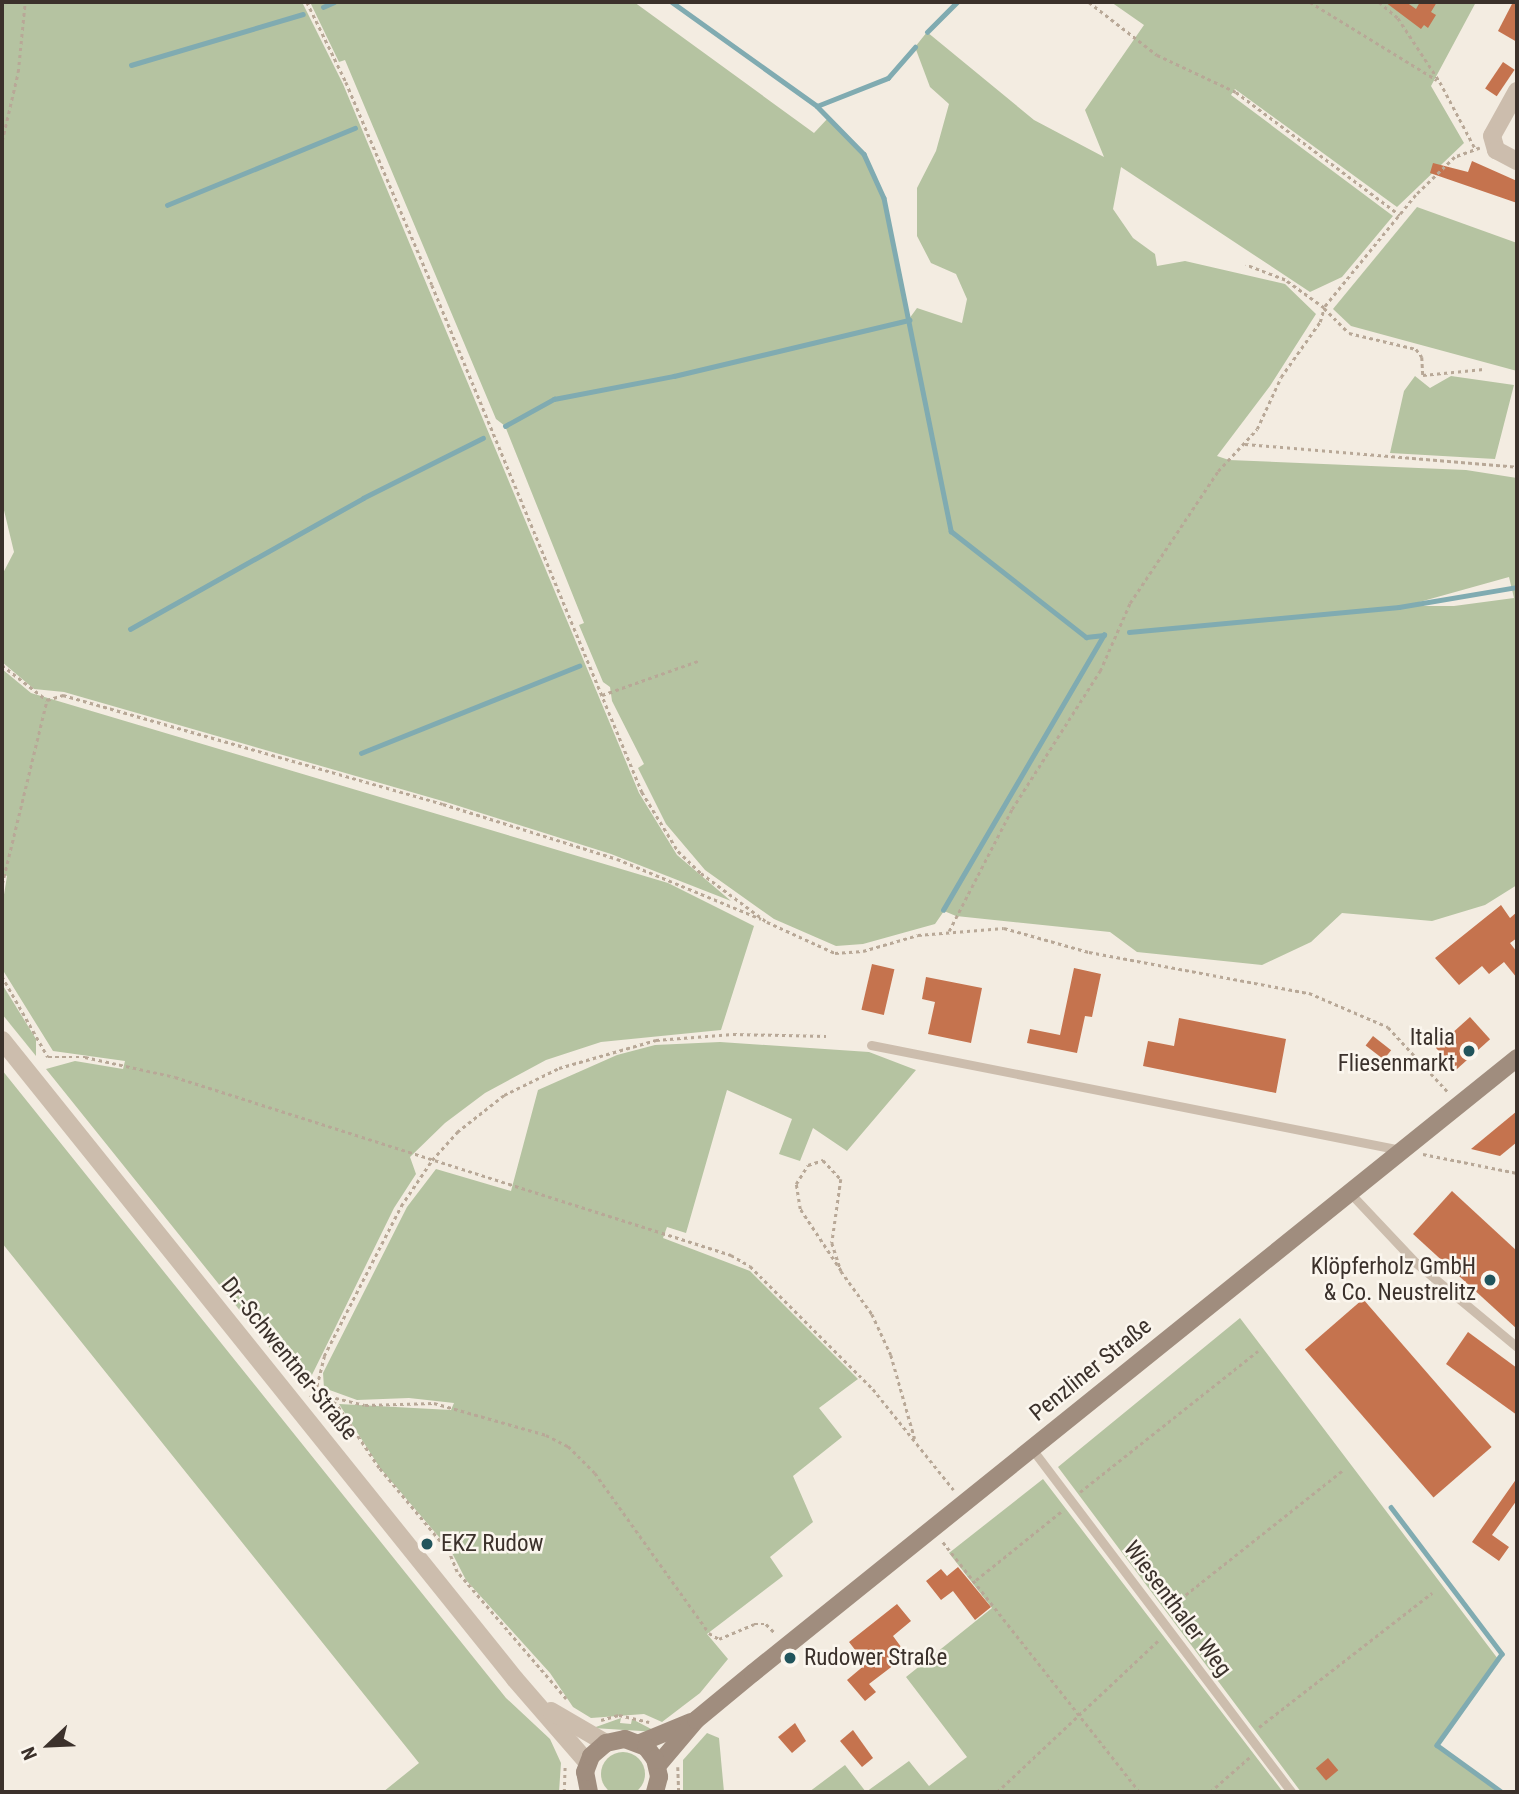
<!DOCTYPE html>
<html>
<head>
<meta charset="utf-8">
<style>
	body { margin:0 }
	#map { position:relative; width:1519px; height:1794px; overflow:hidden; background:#f3ece1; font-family:"Roboto Condensed",sans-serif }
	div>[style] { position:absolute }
	.green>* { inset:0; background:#b5c3a1 }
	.round { border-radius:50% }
	.stream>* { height:4.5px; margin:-2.25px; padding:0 2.25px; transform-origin:2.25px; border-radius:2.25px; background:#80abb1 }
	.building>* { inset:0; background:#c5734e; transform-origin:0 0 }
	.path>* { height:2.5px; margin-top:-1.25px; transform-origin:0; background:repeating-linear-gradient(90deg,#b8a897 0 3.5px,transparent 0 7px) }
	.lane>* { height:9px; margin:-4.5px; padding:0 4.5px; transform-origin:4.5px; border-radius:4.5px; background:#ccbdad }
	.street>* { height:18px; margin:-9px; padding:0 9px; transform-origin:9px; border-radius:9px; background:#ccbdad }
	.secondary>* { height:18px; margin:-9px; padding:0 9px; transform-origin:9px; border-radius:9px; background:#a08d7e }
	.dots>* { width:19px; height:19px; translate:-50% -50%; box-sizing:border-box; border:4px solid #fbf6ee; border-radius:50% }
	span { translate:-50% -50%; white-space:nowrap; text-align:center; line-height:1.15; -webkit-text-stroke:5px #fbf6ee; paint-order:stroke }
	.poi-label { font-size:23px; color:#3b312b }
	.right { translate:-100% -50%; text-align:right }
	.left { translate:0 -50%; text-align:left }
	.street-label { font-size:23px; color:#3b312b }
	.frame { position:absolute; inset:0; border:4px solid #3b312b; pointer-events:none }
	.north { position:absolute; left:14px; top:1710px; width:70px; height:70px; -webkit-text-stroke:5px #fbf6ee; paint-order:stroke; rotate:247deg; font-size:19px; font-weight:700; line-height:28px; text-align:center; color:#3b312b }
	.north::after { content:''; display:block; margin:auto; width:24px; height:32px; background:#3b312b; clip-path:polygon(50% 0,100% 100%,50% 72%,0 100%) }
</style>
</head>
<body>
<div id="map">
	<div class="green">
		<i style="clip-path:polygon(2px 2px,302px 2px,343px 84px,639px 793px,677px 855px,731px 901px,611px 854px,446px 802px,64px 692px,34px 689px,2px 662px,2px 575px,14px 552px,2px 502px)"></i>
		<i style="clip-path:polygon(evenodd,310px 2px,634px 2px,814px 133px,829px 117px,864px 154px,884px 198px,909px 319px,917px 308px,962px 323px,967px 299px,956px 274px,931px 263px,917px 236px,917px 188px,936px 151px,949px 104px,930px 87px,915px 47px,927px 32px,1034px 120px,1104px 157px,1085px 110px,1144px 25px,1111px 2px,1476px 2px,1431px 86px,1464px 143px,1397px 207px,1235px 89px,1231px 95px,1393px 216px,1342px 277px,1310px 292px,1121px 167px,1113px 209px,1133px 238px,1155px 254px,1157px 266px,1185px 261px,1285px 284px,1316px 314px,1270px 386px,1217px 456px,1229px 460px,1466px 470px,1517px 478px,1517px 885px,1485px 905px,1432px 921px,1342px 913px,1311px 942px,1262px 965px,1137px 952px,1110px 932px,956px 916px,944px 911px,935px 924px,863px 944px,836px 946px,774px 919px,705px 870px,666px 824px,638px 768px,644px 764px,612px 701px,610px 687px,603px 682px,579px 625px,584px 623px,505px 426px,496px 419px,345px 60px,339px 62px,310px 2px,1509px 577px,1514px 598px,1454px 606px,1405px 606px,1509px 577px)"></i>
		<i style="clip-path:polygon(1417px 207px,1517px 243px,1517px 371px,1351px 326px,1333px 309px)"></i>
		<i style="clip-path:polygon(1415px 376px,1430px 388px,1451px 376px,1514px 385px,1495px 459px,1390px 453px,1404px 391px)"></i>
		<i style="clip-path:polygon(2px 669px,31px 693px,668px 883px,754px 926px,721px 1030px,601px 1042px,546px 1060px,485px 1093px,445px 1123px,410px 1157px,416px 1174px,394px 1208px,308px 1383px,299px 1384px,46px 1069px,75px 1061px,123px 1069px,125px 1061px,53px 1051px,4px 972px,2px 907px,7px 876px,2px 874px)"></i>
		<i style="clip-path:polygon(2px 984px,36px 1039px,36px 1056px,2px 1014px)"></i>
		<i style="clip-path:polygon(720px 1042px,869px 1052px,916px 1070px,847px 1151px,813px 1128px,800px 1161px,779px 1154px,792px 1119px,727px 1090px,686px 1233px,667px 1227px,663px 1238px,750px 1271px,858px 1379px,819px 1408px,842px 1437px,793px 1476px,813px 1522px,770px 1557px,783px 1576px,707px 1634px,728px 1659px,700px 1693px,662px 1722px,644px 1714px,591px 1718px,573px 1707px,550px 1673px,466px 1580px,451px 1551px,380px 1468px,339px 1404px,451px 1410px,454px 1403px,409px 1398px,357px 1400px,324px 1388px,323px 1373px,407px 1207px,436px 1169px,511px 1191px,538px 1090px,617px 1055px,655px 1045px)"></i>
		<i style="clip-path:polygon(2px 1070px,506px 1698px,550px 1739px,561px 1763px,559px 1792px,383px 1792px,419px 1763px,2px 1243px)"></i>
		<i style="clip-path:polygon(1240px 1318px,1498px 1659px,1435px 1745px,1499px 1792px,1301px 1792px,1058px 1467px)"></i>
		<i style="clip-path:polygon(1043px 1479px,1283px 1792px,809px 1792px,845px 1765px,866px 1792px,909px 1761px,929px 1786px,967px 1757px,906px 1677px,992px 1608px,949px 1553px)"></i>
		<i style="clip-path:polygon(621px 1718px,620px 1723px,631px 1724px,632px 1719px,657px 1732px,593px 1728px)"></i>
		<i style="clip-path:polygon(707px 1733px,719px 1738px,724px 1792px,683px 1792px,683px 1760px)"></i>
		<i class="round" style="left:601px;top:1752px;width:44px;height:44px"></i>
	</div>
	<div class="stream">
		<i style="left:672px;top:2px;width:178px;rotate:35.6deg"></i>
		<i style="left:817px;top:106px;width:67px;rotate:45.6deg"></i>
		<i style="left:864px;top:154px;width:48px;rotate:65.6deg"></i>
		<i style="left:884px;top:198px;width:340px;rotate:78.6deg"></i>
		<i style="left:951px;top:531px;width:172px;rotate:38.1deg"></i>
		<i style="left:1086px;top:637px;width:18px;rotate:-6deg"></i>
		<i style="left:323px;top:7px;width:12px;rotate:-24deg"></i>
		<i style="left:927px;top:32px;width:42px;rotate:-45deg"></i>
		<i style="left:131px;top:65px;width:179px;rotate:-16.5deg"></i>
		<i style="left:817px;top:106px;width:76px;rotate:-21.5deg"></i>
		<i style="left:888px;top:78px;width:41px;rotate:-48.9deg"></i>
		<i style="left:167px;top:205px;width:203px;rotate:-22.3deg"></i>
		<i style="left:505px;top:426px;width:56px;rotate:-28.9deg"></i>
		<i style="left:554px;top:399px;width:122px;rotate:-10.9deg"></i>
		<i style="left:674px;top:376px;width:242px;rotate:-13.4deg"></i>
		<i style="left:130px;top:629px;width:267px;rotate:-29.3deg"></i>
		<i style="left:363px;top:498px;width:134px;rotate:-26.6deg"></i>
		<i style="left:1129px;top:632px;width:271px;rotate:-5.3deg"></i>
		<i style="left:1399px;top:607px;width:120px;rotate:-9.6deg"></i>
		<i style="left:361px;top:753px;width:235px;rotate:-21.8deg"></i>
		<i style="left:943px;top:910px;width:319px;rotate:-59.7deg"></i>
		<i style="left:1391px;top:1507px;width:184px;rotate:52.9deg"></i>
		<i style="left:1502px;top:1654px;width:112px;rotate:125.5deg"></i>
		<i style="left:1437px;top:1745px;width:80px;rotate:35.9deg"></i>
	</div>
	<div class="building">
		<i style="clip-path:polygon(1385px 2px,1406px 2px,1416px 9px,1420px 2px,1437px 2px,1431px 12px,1436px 15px,1428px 28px,1424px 25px,1421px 29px)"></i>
		<i style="clip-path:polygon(1513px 2px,1517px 2px,1517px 42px,1498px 31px)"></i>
		<i style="left:1503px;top:62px;width:14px;height:32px;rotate:34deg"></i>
		<i style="clip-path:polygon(1472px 161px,1517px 181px,1517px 203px,1430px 173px,1433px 163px,1468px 172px)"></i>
		<i style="clip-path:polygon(1501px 905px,1510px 918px,1517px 912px,1517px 938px,1510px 943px,1517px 952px,1517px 978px,1504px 962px,1489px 974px,1482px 966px,1459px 985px,1435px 958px)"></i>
		<i style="left:872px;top:964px;width:23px;height:47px;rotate:13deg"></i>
		<i style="clip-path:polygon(1074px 968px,1101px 974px,1092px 1017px,1085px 1016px,1077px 1053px,1027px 1043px,1030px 1029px,1060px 1035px)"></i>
		<i style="clip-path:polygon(926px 977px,982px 988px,971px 1043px,928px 1034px,935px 1002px,922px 999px)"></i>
		<i style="left:1470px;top:1017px;width:30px;height:46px;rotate:48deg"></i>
		<i style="clip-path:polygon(1179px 1018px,1286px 1039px,1276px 1093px,1143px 1066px,1148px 1041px,1174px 1046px)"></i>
		<i style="left:1373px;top:1036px;width:23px;height:12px;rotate:38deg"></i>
		<i style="clip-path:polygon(1517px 1111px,1517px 1142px,1500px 1156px,1471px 1149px)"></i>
		<i style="clip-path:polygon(1452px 1191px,1517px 1251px,1517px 1329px,1413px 1234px)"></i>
		<i style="left:1363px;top:1299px;width:196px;height:77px;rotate:49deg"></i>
		<i style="clip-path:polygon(1468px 1332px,1517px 1368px,1517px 1415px,1446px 1364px)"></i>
		<i style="clip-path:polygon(1517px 1478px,1517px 1500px,1492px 1535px,1509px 1547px,1499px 1561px,1472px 1542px)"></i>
		<i style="clip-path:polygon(958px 1567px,991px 1607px,975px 1620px,953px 1591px,941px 1600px,926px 1581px,941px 1569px,947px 1576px)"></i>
		<i style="clip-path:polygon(897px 1604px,911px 1621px,893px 1636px,907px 1655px,869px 1684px,876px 1692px,865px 1701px,847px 1680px,866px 1664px,849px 1642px)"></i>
		<i style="clip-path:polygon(795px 1723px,806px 1741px,792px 1753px,778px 1737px)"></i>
		<i style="clip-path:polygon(853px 1730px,873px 1758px,862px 1767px,840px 1741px)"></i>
		<i style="left:1328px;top:1758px;width:16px;height:16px;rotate:50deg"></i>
	</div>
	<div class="path">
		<i style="left:307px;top:2px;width:89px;rotate:64deg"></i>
		<i style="left:346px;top:82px;width:220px;rotate:67deg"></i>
		<i style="left:432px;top:285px;width:549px;rotate:67.5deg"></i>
		<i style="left:642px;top:792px;width:69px;rotate:58.6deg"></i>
		<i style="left:678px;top:851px;width:32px;rotate:44deg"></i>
		<i style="left:701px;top:873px;width:82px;rotate:36.6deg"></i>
		<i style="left:767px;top:922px;width:75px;rotate:24.5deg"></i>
		<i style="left:835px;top:953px;width:28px;rotate:-4deg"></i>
		<i style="left:863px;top:951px;width:57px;rotate:-16.2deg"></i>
		<i style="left:918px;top:935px;width:86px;rotate:-4.7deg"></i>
		<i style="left:1004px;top:928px;width:88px;rotate:15.8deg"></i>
		<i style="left:1089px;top:952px;width:224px;rotate:10.6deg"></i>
		<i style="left:1309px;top:993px;width:86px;rotate:23.3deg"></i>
		<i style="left:1388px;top:1027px;width:88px;rotate:47.3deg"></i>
		<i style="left:1089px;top:2px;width:86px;rotate:37.9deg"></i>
		<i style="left:1157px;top:55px;width:87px;rotate:25.1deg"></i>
		<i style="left:1236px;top:92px;width:205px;rotate:36.9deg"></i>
		<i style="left:1310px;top:2px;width:149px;rotate:31.6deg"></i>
		<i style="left:1379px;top:2px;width:25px;rotate:40deg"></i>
		<i style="left:1398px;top:18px;width:77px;rotate:56.7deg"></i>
		<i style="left:1440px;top:82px;width:77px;rotate:62.1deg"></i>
		<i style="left:2px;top:141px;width:71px;rotate:-76.9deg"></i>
		<i style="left:18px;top:72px;width:70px;rotate:-84.3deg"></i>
		<i style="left:1480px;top:148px;width:27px;rotate:160deg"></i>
		<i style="left:1455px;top:157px;width:54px;rotate:135.7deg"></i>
		<i style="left:1416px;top:195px;width:146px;rotate:129.2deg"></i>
		<i style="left:1324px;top:308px;width:35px;rotate:45deg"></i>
		<i style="left:1349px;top:333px;width:69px;rotate:13.4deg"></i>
		<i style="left:1416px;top:349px;width:10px;rotate:53deg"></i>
		<i style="left:1422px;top:357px;width:18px;rotate:87deg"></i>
		<i style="left:1423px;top:375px;width:61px;rotate:-5.6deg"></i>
		<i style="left:1245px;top:444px;width:273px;rotate:4.8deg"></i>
		<i style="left:2px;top:665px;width:57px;rotate:37.9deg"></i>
		<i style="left:47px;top:700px;width:17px;rotate:-17deg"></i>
		<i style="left:63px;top:695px;width:395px;rotate:16deg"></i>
		<i style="left:443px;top:804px;width:182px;rotate:17.5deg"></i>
		<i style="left:617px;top:859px;width:156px;rotate:22.6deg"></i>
		<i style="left:602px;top:695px;width:102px;rotate:-19.5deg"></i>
		<i style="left:2px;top:884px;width:189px;rotate:-76.3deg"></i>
		<i style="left:949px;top:931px;width:137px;rotate:-62.7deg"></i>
		<i style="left:1012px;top:809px;width:164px;rotate:-57.5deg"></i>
		<i style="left:1100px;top:671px;width:74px;rotate:-66.2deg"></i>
		<i style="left:1130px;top:603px;width:159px;rotate:-56.3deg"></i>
		<i style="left:1218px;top:471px;width:57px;rotate:-47.1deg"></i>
		<i style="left:1257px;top:429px;width:57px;rotate:-65.2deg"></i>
		<i style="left:1281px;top:377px;width:67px;rotate:-54.7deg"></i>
		<i style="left:1320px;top:322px;width:15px;rotate:-74deg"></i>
		<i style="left:1324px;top:308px;width:48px;rotate:-144.3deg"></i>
		<i style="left:1285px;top:280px;width:42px;rotate:-159deg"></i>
		<i style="left:2px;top:976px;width:93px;rotate:60.4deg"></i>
		<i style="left:48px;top:1057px;width:37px"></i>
		<i style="left:85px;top:1057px;width:92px;rotate:12.5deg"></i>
		<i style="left:175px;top:1077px;width:584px;rotate:17.75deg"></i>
		<i style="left:731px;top:1255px;width:22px;rotate:30deg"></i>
		<i style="left:750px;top:1266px;width:174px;rotate:45deg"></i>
		<i style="left:873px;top:1389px;width:129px;rotate:51.3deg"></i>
		<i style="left:1423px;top:1154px;width:96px;rotate:11.4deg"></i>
		<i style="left:841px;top:1271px;width:74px;rotate:-123.5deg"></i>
		<i style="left:800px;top:1209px;width:25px;rotate:-99deg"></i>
		<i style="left:796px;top:1184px;width:22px;rotate:-58deg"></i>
		<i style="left:808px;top:1165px;width:16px;rotate:-18deg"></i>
		<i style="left:823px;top:1160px;width:26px;rotate:47deg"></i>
		<i style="left:841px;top:1179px;width:65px;rotate:98deg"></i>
		<i style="left:832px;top:1243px;width:29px;rotate:72deg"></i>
		<i style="left:841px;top:1271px;width:53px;rotate:54.2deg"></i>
		<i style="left:872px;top:1314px;width:45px;rotate:65.1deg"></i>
		<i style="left:891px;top:1355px;width:87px;rotate:74.1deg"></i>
		<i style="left:310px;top:1397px;width:6px;rotate:-39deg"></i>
		<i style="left:315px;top:1393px;width:51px;rotate:13.5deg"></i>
		<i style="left:365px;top:1405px;width:69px;rotate:-1.7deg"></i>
		<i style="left:434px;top:1403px;width:116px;rotate:15.9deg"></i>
		<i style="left:546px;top:1435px;width:25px;rotate:27deg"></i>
		<i style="left:568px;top:1446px;width:38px;rotate:45deg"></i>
		<i style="left:595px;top:1473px;width:196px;rotate:54.5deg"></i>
		<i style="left:709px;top:1633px;width:12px;rotate:31deg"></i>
		<i style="left:719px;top:1639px;width:38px;rotate:-23deg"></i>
		<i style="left:754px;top:1624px;width:12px"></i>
		<i style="left:766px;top:1624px;width:13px;rotate:45deg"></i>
		<i style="left:1080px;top:1492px;width:227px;rotate:-38.4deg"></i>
		<i style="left:943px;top:1542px;width:318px;rotate:51.8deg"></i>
		<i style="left:976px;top:1580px;width:112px;rotate:-38.8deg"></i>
		<i style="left:1169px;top:1608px;width:221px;rotate:-38.4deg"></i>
		<i style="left:566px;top:1699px;width:167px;rotate:-130.6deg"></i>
		<i style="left:457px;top:1572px;width:22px;rotate:-112deg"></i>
		<i style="left:449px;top:1552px;width:109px;rotate:-129.8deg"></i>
		<i style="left:379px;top:1468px;width:77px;rotate:-123.9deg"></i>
		<i style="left:336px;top:1404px;width:24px;rotate:-152deg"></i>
		<i style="left:315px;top:1393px;width:38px;rotate:-76deg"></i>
		<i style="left:324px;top:1356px;width:169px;rotate:-62.8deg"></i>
		<i style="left:401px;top:1206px;width:55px;rotate:-56deg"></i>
		<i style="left:432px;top:1160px;width:38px;rotate:-48deg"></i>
		<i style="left:457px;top:1132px;width:60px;rotate:-38.2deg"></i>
		<i style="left:504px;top:1095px;width:61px;rotate:-26.1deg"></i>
		<i style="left:559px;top:1068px;width:101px;rotate:-16.1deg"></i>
		<i style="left:656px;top:1040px;width:77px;rotate:-4.5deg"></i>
		<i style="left:733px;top:1034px;width:93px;rotate:1.2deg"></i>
		<i style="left:601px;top:1720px;width:19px;rotate:-16deg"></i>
		<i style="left:619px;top:1715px;width:31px;rotate:13deg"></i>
		<i style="left:1259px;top:1727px;width:219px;rotate:-37.8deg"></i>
		<i style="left:678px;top:1767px;width:25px;rotate:88deg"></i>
		<i style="left:564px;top:1792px;width:28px;rotate:-88deg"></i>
		<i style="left:997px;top:1792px;width:222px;rotate:-43.2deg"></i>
		<i style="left:1210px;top:1792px;width:55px;rotate:-41.3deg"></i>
	</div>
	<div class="lane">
		<i style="left:871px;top:1045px;width:540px;rotate:11.21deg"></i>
		<i style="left:1350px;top:1193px;width:96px;rotate:46.7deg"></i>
		<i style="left:1416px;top:1263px;width:131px;rotate:39.7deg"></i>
		<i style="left:1032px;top:1449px;width:430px;rotate:52.9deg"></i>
	</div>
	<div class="street">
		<i style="left:1517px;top:91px;width:51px;rotate:119.1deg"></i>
		<i style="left:1492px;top:136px;width:15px;rotate:74deg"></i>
		<i style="left:1496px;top:150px;width:24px;rotate:28deg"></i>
		<i style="left:2px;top:1040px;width:819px;rotate:51.24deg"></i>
		<i style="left:515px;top:1679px;width:110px;rotate:49.1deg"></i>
		<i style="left:551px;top:1711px;width:64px;rotate:30.2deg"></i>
	</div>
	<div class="secondary">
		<i style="left:640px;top:1743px;width:55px;rotate:-22.4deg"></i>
		<i style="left:658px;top:1765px;width:59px;rotate:-49.8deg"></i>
		<i style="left:696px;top:1720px;width:74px;rotate:-39.5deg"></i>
		<i style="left:753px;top:1673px;width:981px;rotate:-38.83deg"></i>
		<i style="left:589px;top:1792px;width:20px;rotate:-101deg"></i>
		<i style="left:585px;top:1772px;width:17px;rotate:-69deg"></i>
		<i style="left:591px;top:1756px;width:20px;rotate:-41deg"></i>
		<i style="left:606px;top:1743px;width:19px;rotate:-12deg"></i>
		<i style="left:625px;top:1739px;width:22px;rotate:21deg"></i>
		<i style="left:646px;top:1747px;width:15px;rotate:53deg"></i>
		<i style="left:655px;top:1759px;width:18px;rotate:77deg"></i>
		<i style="left:659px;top:1777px;width:16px;rotate:105deg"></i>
	</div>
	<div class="dots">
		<i style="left:1469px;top:1051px;background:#21545c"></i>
		<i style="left:1490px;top:1280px;background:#21545c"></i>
		<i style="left:427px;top:1544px;background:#21545c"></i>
		<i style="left:790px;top:1658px;background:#21545c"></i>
	</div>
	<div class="poi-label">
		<span class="right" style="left:1455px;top:1051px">Italia<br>Fliesenmarkt</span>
		<span class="right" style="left:1476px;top:1280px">Klöpferholz GmbH<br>&amp; Co. Neustrelitz</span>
		<span class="left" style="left:441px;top:1544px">EKZ Rudow</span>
		<span class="left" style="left:804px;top:1658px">Rudower Straße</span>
	</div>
	<div class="street-label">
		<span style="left:289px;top:1359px;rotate:51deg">Dr.-Schwentner-Straße</span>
		<span style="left:1091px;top:1370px;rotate:-39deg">Penzliner Straße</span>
		<span style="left:1177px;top:1609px;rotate:53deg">Wiesenthaler Weg</span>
	</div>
	<div class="frame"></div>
	<div class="north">N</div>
</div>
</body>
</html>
